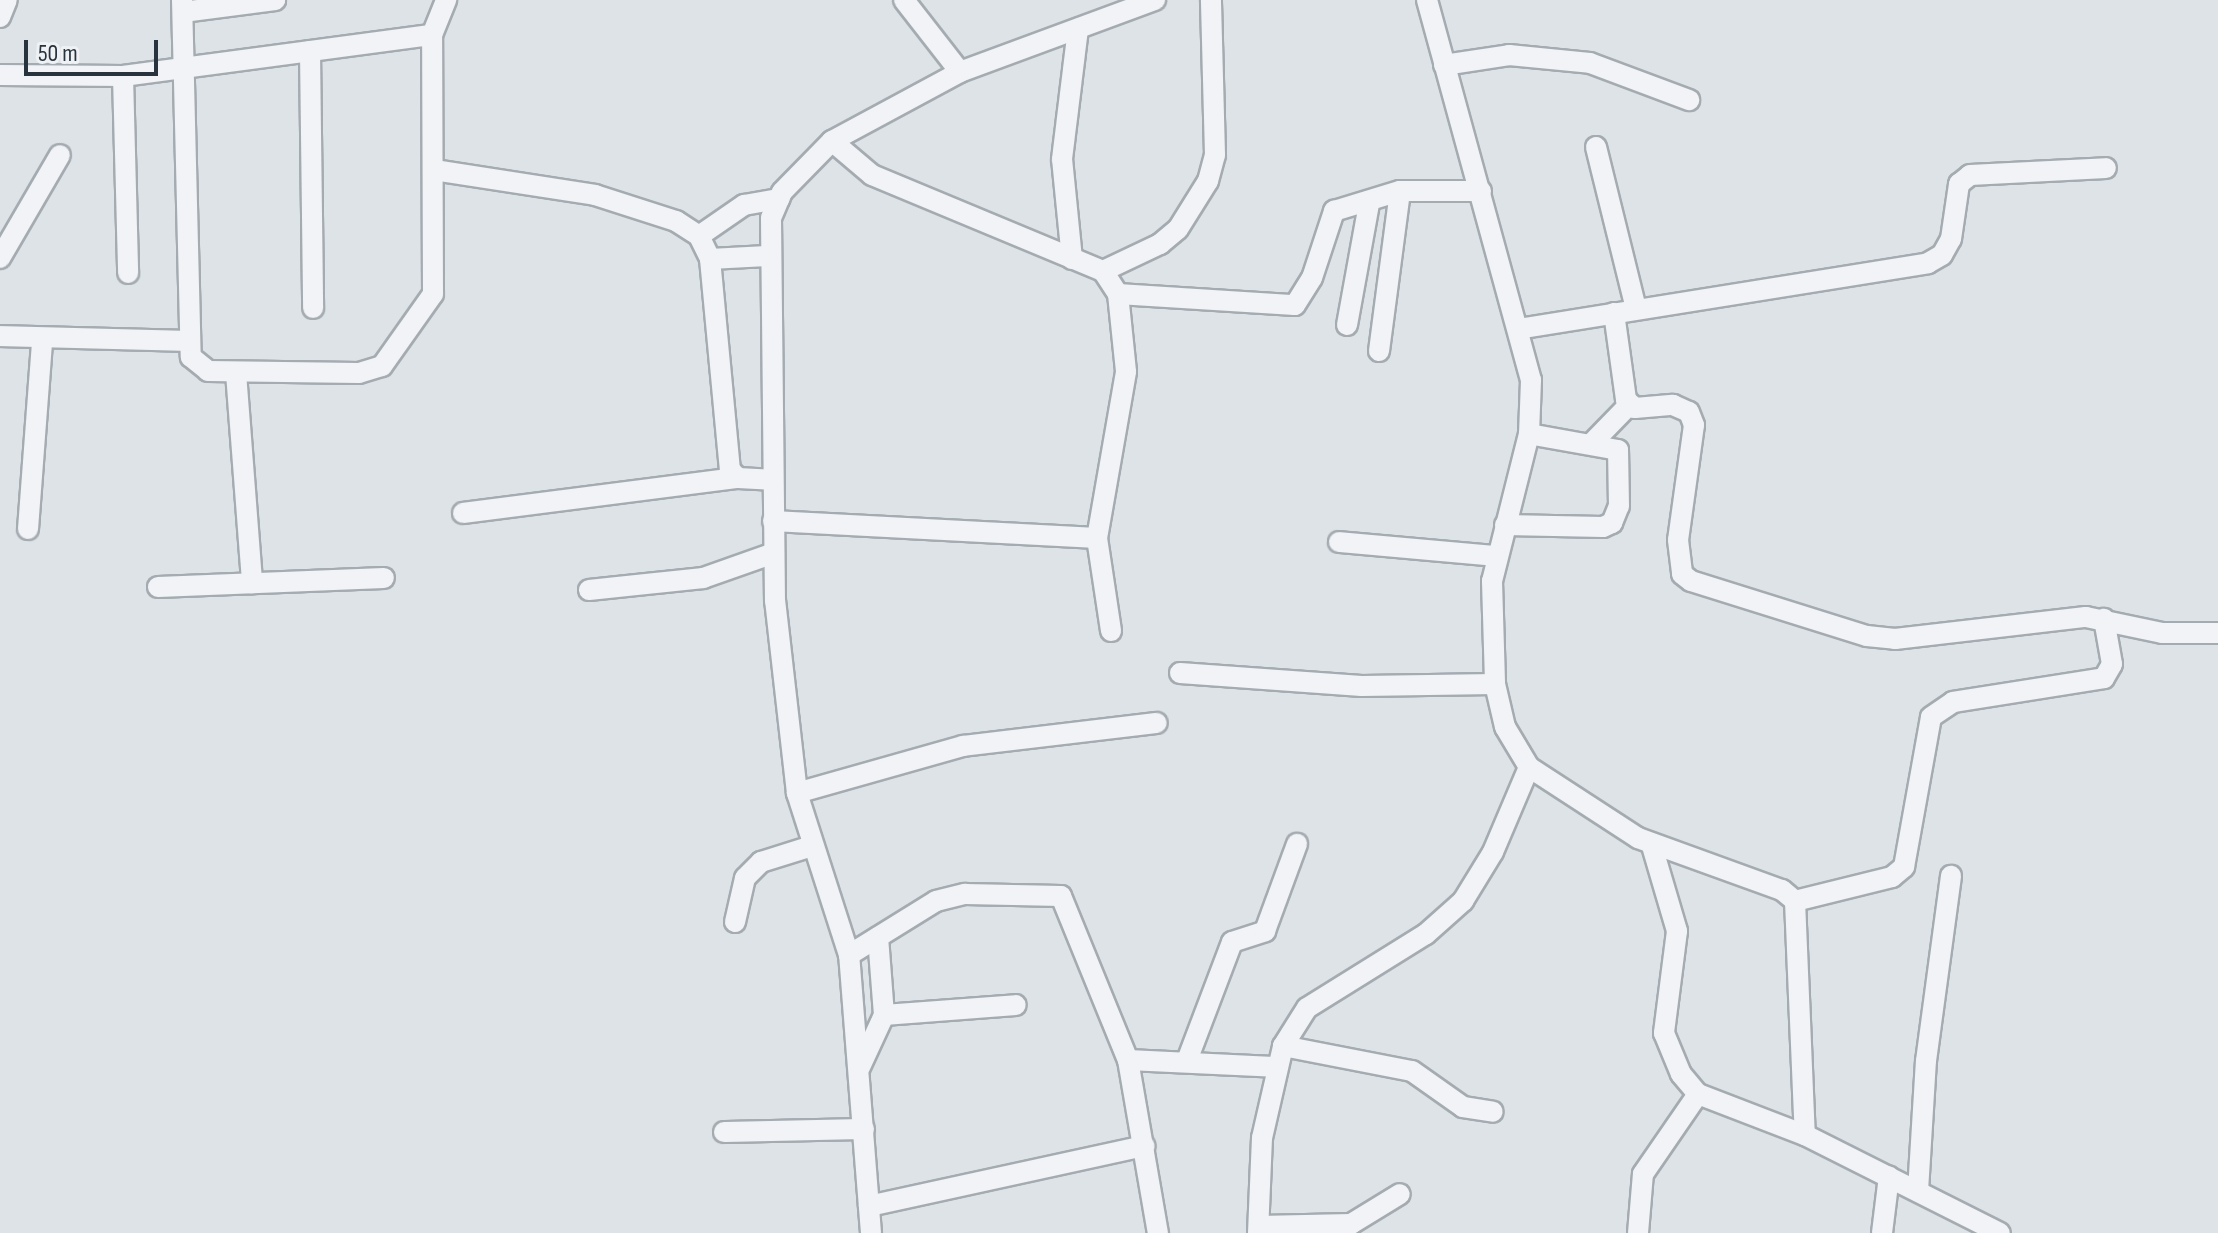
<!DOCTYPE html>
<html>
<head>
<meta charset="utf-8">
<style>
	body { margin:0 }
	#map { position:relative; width:2218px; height:1233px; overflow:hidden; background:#dee3e7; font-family:"Sofia Sans Condensed",sans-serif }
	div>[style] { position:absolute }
	.roads { filter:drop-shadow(2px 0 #a4abb1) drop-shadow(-2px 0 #a4abb1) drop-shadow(0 2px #a4abb1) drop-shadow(0 -2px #a4abb1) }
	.minor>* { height:20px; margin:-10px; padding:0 10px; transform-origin:10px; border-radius:10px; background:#f1f3f6 }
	span { translate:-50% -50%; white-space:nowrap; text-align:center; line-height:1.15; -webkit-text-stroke:6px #eef2f5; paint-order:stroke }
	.scale { position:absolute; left:24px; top:40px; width:134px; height:36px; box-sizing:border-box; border:4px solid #28333d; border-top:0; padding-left:10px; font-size:24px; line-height:28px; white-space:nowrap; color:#28333d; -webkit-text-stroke:6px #eef2f5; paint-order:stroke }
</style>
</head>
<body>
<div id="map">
	<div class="roads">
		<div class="minor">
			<i style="left:182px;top:0;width:357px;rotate:88.6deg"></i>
			<i style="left:191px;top:357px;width:22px;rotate:39deg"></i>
			<i style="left:208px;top:371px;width:151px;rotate:0.8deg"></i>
			<i style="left:359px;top:373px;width:24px;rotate:-17deg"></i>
			<i style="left:382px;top:366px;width:88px;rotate:-54.7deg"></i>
			<i style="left:433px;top:294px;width:259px;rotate:-90.2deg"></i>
			<i style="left:432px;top:35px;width:38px;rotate:-68deg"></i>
			<i style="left:904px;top:0;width:91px;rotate:52.1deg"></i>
			<i style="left:1427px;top:0;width:394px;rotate:74.7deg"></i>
			<i style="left:1531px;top:380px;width:54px;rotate:92.1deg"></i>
			<i style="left:1529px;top:434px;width:152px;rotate:104.1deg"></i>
			<i style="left:1492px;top:581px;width:103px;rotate:88.3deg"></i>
			<i style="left:1495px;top:684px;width:44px;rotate:76.9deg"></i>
			<i style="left:1505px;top:727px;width:47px;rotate:59deg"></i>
			<i style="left:1529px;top:767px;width:130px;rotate:33.1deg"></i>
			<i style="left:1638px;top:838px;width:153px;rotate:19.9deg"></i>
			<i style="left:1782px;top:890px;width:17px;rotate:40deg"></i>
			<i style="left:1795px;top:901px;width:234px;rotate:87.6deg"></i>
			<i style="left:183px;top:12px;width:93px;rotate:-7.4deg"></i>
			<i style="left:0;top:17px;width:18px;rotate:-68deg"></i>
			<i style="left:310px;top:51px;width:257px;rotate:89.3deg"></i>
			<i style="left:1444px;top:65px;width:66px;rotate:-8.7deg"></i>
			<i style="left:1509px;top:55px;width:81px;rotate:5.6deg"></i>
			<i style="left:1590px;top:63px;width:106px;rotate:20.5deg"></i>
			<i style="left:0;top:75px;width:123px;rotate:0.5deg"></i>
			<i style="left:123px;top:76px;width:312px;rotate:-7.6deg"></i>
			<i style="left:123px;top:76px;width:197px;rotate:88.5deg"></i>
			<i style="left:832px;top:141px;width:52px;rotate:40.4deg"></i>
			<i style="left:872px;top:175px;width:250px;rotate:22.6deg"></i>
			<i style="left:1103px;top:271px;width:27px;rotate:57deg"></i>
			<i style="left:1118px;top:294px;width:78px;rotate:84.1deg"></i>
			<i style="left:1126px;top:372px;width:169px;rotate:99.9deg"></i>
			<i style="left:1097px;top:538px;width:94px;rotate:81.4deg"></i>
			<i style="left:1596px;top:147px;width:167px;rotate:76.1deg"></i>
			<i style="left:434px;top:170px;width:163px;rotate:8.8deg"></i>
			<i style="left:595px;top:195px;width:85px;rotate:17.8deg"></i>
			<i style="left:676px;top:221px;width:27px;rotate:33deg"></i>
			<i style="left:699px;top:236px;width:25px;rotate:64deg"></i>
			<i style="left:710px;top:259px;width:212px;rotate:84.6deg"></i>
			<i style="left:730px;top:470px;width:11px;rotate:45deg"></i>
			<i style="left:738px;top:478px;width:33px;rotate:3deg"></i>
			<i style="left:699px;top:236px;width:55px;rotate:-34.6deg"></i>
			<i style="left:744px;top:205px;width:36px;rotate:-10deg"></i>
			<i style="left:0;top:258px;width:119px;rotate:-59.8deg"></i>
			<i style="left:710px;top:259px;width:57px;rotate:-3deg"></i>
			<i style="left:1072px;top:259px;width:100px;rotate:-95.7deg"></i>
			<i style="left:1062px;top:159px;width:131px;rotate:-83deg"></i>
			<i style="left:1103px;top:271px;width:63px;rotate:-25.3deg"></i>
			<i style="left:1160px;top:244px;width:23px;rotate:-40deg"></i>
			<i style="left:1178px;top:229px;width:57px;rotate:-58deg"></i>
			<i style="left:1208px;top:181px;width:27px;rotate:-75deg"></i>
			<i style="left:1215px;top:155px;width:155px;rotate:-91.5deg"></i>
			<i style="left:1118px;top:294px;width:177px;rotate:3.6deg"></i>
			<i style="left:1295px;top:305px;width:32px;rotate:-58deg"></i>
			<i style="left:1312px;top:278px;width:71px;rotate:-71.8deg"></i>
			<i style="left:1334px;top:211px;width:69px;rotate:-16.9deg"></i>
			<i style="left:1400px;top:191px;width:81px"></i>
			<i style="left:1614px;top:313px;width:88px;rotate:82.1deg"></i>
			<i style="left:1626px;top:400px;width:12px;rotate:42deg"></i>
			<i style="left:1635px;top:408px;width:38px;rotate:-5deg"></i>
			<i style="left:1673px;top:405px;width:17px;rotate:24deg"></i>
			<i style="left:1689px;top:412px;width:14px;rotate:69deg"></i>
			<i style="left:1694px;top:425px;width:116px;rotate:97.9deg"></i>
			<i style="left:1678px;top:540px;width:34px;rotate:83deg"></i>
			<i style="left:1682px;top:574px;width:11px;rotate:38deg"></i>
			<i style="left:1691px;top:581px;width:184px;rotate:17.4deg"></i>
			<i style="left:1867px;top:636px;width:28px;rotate:6deg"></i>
			<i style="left:1895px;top:639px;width:192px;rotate:-6.6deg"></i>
			<i style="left:2086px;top:617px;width:78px;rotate:11.9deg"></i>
			<i style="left:2162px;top:633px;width:56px"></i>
			<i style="left:1347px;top:325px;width:123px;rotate:-79.7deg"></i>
			<i style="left:1518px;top:329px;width:415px;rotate:-9.1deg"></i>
			<i style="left:1928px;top:263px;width:16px;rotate:-30deg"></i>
			<i style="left:1942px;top:255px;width:18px;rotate:-61deg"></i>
			<i style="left:1951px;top:239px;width:56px;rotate:-81.7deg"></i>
			<i style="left:1959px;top:184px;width:14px;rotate:-39deg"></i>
			<i style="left:1970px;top:175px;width:136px;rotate:-2.9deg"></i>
			<i style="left:0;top:336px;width:190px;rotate:1.5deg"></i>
			<i style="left:1379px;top:351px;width:161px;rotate:-82.5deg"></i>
			<i style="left:236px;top:373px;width:211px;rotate:85.6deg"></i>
			<i style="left:1593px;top:442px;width:53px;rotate:-45.8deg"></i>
			<i style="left:463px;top:513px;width:277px;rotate:-7.3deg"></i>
			<i style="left:773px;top:521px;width:324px;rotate:3deg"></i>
			<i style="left:1505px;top:525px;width:98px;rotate:1.2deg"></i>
			<i style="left:1603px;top:527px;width:10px;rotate:-24deg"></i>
			<i style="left:1612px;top:523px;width:18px;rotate:-68deg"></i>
			<i style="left:1619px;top:506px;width:56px;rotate:-91deg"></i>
			<i style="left:1618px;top:450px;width:90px;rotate:-169.8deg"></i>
			<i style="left:28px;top:529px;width:189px;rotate:-85.7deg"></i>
			<i style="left:1339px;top:542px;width:157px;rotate:5.1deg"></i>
			<i style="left:158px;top:587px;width:226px;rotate:-2.3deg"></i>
			<i style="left:589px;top:590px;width:115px;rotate:-6deg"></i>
			<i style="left:703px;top:578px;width:75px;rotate:-19.4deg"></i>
			<i style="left:1180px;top:673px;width:182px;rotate:4.1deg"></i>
			<i style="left:1362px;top:686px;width:133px;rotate:-0.9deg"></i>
			<i style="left:797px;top:793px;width:173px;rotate:-15.8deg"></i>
			<i style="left:963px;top:746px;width:195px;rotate:-6.8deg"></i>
			<i style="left:1652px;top:846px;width:89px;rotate:73.6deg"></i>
			<i style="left:1677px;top:931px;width:103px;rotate:97.3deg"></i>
			<i style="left:1664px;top:1033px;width:44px;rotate:67.5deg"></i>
			<i style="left:1681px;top:1074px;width:26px;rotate:50deg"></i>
			<i style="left:1698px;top:1094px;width:115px;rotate:21deg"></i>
			<i style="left:1805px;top:1135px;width:218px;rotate:26.7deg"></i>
			<i style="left:1795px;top:901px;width:100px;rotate:-13.9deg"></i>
			<i style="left:1892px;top:877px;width:16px;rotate:-40deg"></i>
			<i style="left:1904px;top:867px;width:152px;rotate:-79.8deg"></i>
			<i style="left:1931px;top:717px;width:27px;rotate:-34deg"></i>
			<i style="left:1953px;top:702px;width:153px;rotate:-9deg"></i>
			<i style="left:2104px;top:678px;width:16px;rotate:-60deg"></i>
			<i style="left:2112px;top:664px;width:46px;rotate:-100.1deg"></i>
			<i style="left:735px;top:922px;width:45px;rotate:-77.2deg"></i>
			<i style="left:745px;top:878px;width:23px;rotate:-45deg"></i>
			<i style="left:761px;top:862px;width:53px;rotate:-17.4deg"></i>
			<i style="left:849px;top:955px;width:102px;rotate:-31.8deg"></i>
			<i style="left:936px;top:901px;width:30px;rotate:-14deg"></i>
			<i style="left:965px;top:894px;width:96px;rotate:1.2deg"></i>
			<i style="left:1061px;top:896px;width:177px;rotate:67.8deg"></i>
			<i style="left:1128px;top:1060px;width:176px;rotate:80.2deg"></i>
			<i style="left:884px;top:1015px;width:132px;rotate:-4.3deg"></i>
			<i style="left:1283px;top:1046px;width:131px;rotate:11deg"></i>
			<i style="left:1412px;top:1071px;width:62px;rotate:35.2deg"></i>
			<i style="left:1463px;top:1107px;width:30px;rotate:9deg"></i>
			<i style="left:1188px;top:1058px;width:124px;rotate:-69.2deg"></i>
			<i style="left:1232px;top:942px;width:35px;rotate:-18deg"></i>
			<i style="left:1265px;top:931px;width:93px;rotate:-69.8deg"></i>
			<i style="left:1128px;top:1060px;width:146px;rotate:2.7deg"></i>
			<i style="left:860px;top:1067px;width:57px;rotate:-65.2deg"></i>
			<i style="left:884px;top:1015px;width:78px;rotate:-94.4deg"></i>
			<i style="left:724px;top:1132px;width:140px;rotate:-1.2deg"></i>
			<i style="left:1918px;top:1191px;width:130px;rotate:-86.5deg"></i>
			<i style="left:1926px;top:1061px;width:187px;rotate:-82.3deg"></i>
			<i style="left:869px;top:1206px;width:282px;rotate:-12.3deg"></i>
			<i style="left:1259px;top:1226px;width:92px;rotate:-1.2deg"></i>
			<i style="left:1351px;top:1224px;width:57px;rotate:-31.5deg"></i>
			<i style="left:871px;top:1233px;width:279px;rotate:-94.5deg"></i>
			<i style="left:849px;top:955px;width:170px;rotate:-107.8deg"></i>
			<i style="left:797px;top:793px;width:193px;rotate:-96.5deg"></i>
			<i style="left:775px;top:601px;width:383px;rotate:-90.6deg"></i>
			<i style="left:771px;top:218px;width:28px;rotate:-67deg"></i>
			<i style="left:782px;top:192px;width:71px;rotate:-45.6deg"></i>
			<i style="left:832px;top:141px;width:145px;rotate:-28.3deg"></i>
			<i style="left:960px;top:72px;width:208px;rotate:-20.3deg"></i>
			<i style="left:1258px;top:1233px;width:95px;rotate:-87.6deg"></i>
			<i style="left:1262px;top:1138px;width:94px;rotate:-77.1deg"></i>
			<i style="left:1283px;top:1046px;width:45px;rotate:-57.7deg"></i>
			<i style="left:1307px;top:1008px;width:140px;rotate:-31.9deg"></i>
			<i style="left:1426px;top:934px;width:50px;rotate:-41.7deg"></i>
			<i style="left:1463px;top:901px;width:57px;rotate:-58.5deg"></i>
			<i style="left:1493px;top:852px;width:92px;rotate:-67deg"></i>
			<i style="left:1638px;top:1233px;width:59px;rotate:-85.2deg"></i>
			<i style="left:1643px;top:1174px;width:97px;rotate:-55.5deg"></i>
			<i style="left:1882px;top:1233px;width:57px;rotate:-83deg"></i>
		</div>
	</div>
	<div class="scale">50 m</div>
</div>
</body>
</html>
